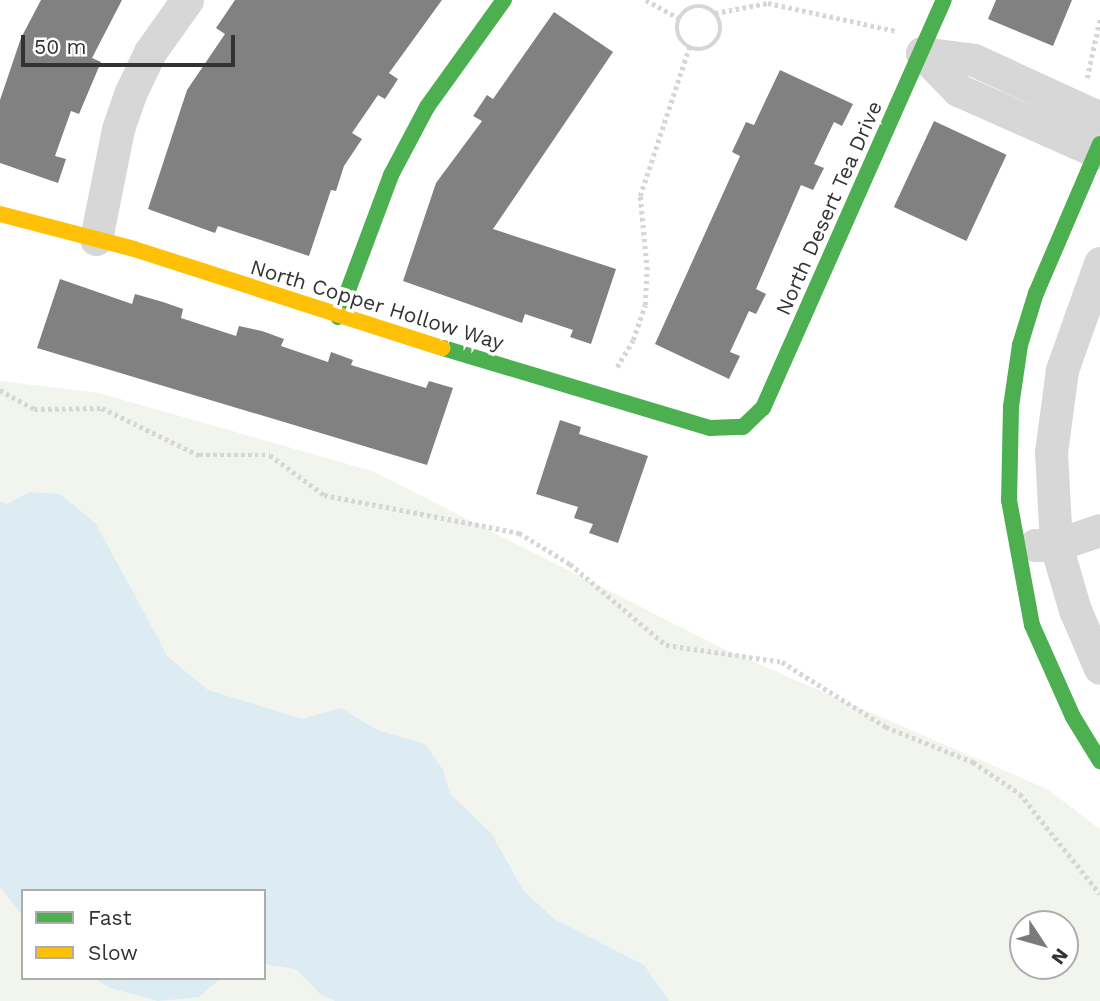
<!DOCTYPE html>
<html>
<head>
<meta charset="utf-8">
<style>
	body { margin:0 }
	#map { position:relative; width:1100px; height:1001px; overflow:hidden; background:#fff; font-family:"Work Sans",sans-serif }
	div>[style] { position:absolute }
	.green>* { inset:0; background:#f1f5ed }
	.water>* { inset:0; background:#ddebf3 }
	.building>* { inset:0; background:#818181; transform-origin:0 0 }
	.path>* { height:4.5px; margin-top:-2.25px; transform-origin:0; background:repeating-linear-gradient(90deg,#d6d6d6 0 3.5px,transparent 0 7px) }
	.path>.ring { margin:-2.25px; padding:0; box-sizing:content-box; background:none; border:4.5px solid #d6d6d6; border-radius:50% }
	.street>* { height:33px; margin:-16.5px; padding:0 16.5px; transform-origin:16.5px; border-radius:16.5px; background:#d7d7d7 }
	.fast>* { height:16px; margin:-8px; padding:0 8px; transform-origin:8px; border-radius:8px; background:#4caf50 }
	.slow>* { height:16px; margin:-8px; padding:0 8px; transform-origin:8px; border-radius:8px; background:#ffc107 }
	span { translate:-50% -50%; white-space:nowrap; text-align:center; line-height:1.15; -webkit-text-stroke:7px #fff; paint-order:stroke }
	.street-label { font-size:21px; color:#333 }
	.legend { position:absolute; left:21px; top:889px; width:245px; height:91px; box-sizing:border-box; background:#fff; border:2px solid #adadad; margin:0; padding:9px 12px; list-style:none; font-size:21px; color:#333 }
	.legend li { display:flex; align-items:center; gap:14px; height:35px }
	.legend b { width:35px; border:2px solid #adadad }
	.north { position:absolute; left:1009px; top:910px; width:70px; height:70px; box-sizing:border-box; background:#fff; border:2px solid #adadad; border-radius:50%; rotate:126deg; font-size:19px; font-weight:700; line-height:28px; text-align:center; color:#333 }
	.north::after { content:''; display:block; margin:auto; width:24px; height:32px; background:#7a7a7a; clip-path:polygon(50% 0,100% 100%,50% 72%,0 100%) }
	.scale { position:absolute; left:21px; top:35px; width:214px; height:32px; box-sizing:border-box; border:4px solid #333; border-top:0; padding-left:9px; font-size:21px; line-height:24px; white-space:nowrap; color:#333; -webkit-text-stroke:5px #fff; paint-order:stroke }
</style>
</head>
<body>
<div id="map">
	<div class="green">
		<i style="clip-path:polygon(evenodd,0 381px,99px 393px,372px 471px,724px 649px,1047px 789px,1100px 829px,1100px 1001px,0 1001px,0 381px,23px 891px,264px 891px,264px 978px,23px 978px,23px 891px,0 381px,1023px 924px,1065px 924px,1065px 966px,1023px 966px,1023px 924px)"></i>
	</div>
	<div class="water">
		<i style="clip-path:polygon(30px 492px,60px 494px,96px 524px,168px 657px,208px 690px,302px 719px,341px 708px,377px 730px,425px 744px,443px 770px,450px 794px,491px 833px,523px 890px,554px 919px,644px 965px,669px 1001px,335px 1001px,320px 994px,296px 969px,264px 964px,264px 891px,23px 891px,23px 916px,0 887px,0 502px,7px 504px)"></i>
		<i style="clip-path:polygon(94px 978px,221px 978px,199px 997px,158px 1001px,110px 988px)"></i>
	</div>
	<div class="building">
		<i style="clip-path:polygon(41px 0,122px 0,92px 58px,101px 62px,79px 114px,71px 111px,55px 156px,66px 159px,58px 183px,0 163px,0 100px,21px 38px)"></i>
		<i style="clip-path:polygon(235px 0,442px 0,389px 73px,398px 79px,385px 99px,378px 95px,352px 133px,362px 139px,344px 166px,336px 191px,331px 190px,309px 256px,218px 226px,215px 233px,148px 209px,187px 90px,225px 34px,216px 28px)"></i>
		<i style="clip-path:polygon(996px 0,1072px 0,1053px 46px,988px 19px)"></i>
		<i style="clip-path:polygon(554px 12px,613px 52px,493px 229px,616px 269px,591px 344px,570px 337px,573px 330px,525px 314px,522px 323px,403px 281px,436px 183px,482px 121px,473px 116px,487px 95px,493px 99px)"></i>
		<i style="clip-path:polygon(780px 70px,853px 104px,842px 126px,834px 122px,814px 164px,824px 168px,813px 190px,801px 185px,756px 289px,766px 294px,756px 314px,749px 311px,730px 352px,740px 356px,729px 379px,655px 344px,740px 156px,732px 152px,746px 122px,754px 125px)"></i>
		<i style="left:934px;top:121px;width:80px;height:95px;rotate:25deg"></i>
		<i style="clip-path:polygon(60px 279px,132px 304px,135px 294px,163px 302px,183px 309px,181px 318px,236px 336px,239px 326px,262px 331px,284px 339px,281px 346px,328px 362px,331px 352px,353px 360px,351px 365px,426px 388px,429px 381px,453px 388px,427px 465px,37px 348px)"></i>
		<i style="clip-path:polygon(560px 420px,581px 427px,579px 434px,648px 456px,618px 543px,589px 533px,593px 524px,574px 518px,578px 507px,536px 494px)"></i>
	</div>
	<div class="path">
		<i style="left:646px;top:0;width:39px;rotate:29deg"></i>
		<i class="ring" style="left:677px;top:6px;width:39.5px;height:39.5px"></i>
		<i style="left:715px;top:13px;width:54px;rotate:-10.7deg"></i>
		<i style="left:768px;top:3px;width:131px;rotate:12.3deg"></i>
		<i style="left:1087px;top:78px;width:61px;rotate:-77.8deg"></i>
		<i style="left:617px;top:367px;width:31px;rotate:-59deg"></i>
		<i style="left:633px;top:340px;width:37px;rotate:-71deg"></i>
		<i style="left:645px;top:305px;width:35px;rotate:-87deg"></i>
		<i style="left:647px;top:270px;width:74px;rotate:-95.4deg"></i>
		<i style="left:640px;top:196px;width:156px;rotate:-71.7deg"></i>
		<i style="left:0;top:390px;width:39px;rotate:29deg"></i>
		<i style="left:34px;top:409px;width:68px;rotate:-0.8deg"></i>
		<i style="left:102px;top:408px;width:108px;rotate:25.9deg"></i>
		<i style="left:199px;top:455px;width:71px"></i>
		<i style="left:270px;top:455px;width:67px;rotate:36.5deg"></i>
		<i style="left:324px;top:495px;width:199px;rotate:11deg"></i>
		<i style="left:519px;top:533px;width:60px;rotate:31.3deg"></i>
		<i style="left:570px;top:564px;width:126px;rotate:40.2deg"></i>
		<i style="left:666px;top:645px;width:117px;rotate:8.3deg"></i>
		<i style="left:782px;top:662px;width:123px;rotate:32deg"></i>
		<i style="left:886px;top:727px;width:94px;rotate:21.9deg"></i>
		<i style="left:973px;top:762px;width:57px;rotate:34.2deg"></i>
		<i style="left:1020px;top:794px;width:128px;rotate:51.3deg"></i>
	</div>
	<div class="street">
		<i style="left:922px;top:53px;width:52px;rotate:45.8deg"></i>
		<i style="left:958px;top:90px;width:155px;rotate:23.9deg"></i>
		<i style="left:922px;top:53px;width:52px;rotate:7.7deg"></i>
		<i style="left:974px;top:60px;width:139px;rotate:24.7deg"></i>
		<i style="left:96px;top:239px;width:112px;rotate:-78.7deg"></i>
		<i style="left:118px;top:129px;width:39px;rotate:-71deg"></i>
		<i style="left:131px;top:92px;width:44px;rotate:-64.6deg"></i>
		<i style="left:150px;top:52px;width:64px;rotate:-54.6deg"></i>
		<i style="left:1100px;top:263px;width:114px;rotate:109.6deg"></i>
		<i style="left:1062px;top:370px;width:83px;rotate:97.6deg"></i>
		<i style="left:1051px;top:452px;width:93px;rotate:86.9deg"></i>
		<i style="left:1056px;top:545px;width:68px;rotate:73.7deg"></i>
		<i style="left:1075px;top:610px;width:63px;rotate:66.7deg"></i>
		<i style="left:1035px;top:545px;width:21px"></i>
		<i style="left:1056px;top:545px;width:46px;rotate:-18.8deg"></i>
	</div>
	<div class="fast">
		<i style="left:1100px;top:144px;width:162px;rotate:113.2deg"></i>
		<i style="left:1036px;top:293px;width:54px;rotate:107.1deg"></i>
		<i style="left:1020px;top:345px;width:63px;rotate:98.3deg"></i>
		<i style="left:1011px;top:407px;width:93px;rotate:91.2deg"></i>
		<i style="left:1009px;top:500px;width:127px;rotate:79.6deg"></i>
		<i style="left:1032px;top:625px;width:101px;rotate:66deg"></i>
		<i style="left:1073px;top:717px;width:52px;rotate:58.5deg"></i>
		<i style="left:338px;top:317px;width:152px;rotate:-69.5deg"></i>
		<i style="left:391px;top:175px;width:77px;rotate:-62.1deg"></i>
		<i style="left:427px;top:107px;width:132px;rotate:-54.3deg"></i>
		<i style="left:443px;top:348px;width:279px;rotate:16.7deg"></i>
		<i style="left:710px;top:428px;width:33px;rotate:-2deg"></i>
		<i style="left:743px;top:427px;width:28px;rotate:-44deg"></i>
		<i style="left:763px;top:408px;width:446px;rotate:-66.1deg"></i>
	</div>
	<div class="slow">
		<i style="left:0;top:214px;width:138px;rotate:14.6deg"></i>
		<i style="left:134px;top:249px;width:324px;rotate:17.8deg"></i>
	</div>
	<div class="street-label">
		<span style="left:829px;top:208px;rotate:-66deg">North Desert Tea Drive</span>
		<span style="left:377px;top:305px;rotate:17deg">North Copper Hollow Way</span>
	</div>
	<ul class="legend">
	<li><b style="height:9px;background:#4caf50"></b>Fast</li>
	<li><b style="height:9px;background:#ffc107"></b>Slow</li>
	</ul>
	<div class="north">N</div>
	<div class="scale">50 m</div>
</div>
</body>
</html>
